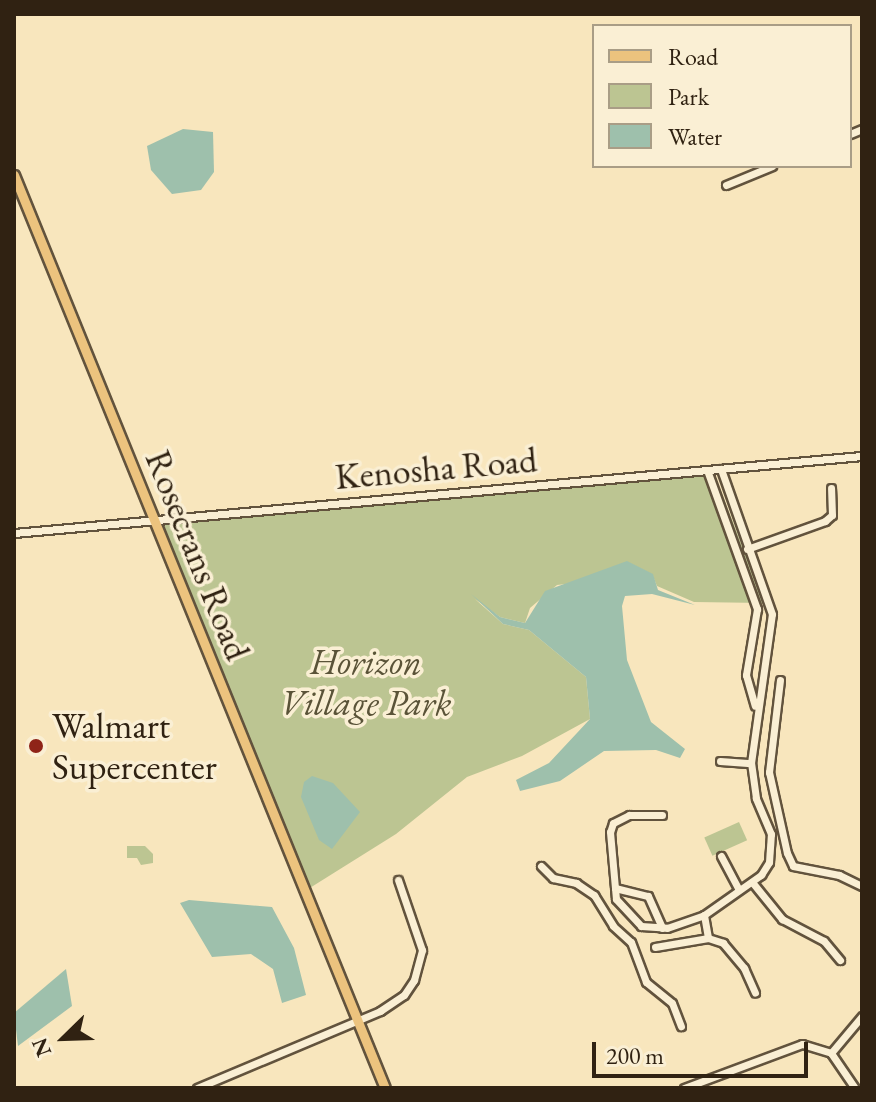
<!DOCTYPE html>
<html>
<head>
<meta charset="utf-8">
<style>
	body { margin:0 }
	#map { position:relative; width:876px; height:1102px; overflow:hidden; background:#f8e6bd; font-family:"EB Garamond",serif }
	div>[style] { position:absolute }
	.green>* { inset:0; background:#bcc592; transform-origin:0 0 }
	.water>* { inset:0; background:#9ec0ac }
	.roads { filter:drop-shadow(2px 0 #62533d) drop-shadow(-2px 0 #62533d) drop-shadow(0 2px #62533d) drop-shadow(0 -2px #62533d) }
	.minor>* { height:7px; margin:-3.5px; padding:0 3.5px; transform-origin:3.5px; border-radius:3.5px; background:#faefd4 }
	.major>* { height:9px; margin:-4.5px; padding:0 4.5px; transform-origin:4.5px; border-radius:4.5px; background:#ecc37e }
	.dots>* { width:22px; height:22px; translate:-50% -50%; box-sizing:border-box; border:4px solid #faefd4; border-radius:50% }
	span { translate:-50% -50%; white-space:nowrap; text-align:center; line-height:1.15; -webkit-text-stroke:7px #faefd4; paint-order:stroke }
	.street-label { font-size:36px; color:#302212 }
	.park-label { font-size:36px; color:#5a5338; font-style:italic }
	.poi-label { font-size:36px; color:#302212 }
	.left { translate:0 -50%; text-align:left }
	.frame { position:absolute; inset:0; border:16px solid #302212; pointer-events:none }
	.legend { position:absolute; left:592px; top:24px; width:260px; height:144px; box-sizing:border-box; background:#faefd4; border:2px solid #a99d86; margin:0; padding:10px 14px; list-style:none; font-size:24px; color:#302212 }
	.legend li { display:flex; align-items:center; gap:16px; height:40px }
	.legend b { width:40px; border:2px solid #a99d86 }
	.north { position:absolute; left:24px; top:998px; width:80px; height:80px; -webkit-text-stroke:6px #faefd4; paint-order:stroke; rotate:247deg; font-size:22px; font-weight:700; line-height:32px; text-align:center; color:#302212 }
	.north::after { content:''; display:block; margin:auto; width:28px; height:36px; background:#302212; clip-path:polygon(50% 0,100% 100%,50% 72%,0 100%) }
	.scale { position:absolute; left:592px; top:1042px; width:216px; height:36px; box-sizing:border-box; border:4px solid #302212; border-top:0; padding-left:10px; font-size:24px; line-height:28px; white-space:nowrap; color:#302212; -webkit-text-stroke:6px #faefd4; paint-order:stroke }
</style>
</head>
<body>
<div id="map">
	<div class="green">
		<i style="clip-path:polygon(713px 470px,764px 603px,694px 602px,657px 586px,652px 574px,557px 585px,530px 608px,525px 623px,500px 617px,475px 599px,503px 624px,529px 630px,586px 677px,590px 719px,522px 756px,467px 777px,396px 834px,305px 891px,152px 519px)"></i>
		<i style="left:739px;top:822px;width:20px;height:38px;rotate:66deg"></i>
		<i style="clip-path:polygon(127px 846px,145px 846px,153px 854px,153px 863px,141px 865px,137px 858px,127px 858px)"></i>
	</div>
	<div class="water">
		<i style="clip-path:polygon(183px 129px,213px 132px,214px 172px,201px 190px,172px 194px,151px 170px,147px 146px)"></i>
		<i style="clip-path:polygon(627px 561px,653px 574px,658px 590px,695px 605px,652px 594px,625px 596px,622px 606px,627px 660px,651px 722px,685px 749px,680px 758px,656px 750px,604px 751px,560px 781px,520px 791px,516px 780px,549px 763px,590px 719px,586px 677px,529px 630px,503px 624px,471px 594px,500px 617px,525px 623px,545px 591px)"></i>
		<i style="clip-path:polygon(312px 776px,333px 783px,360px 812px,332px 849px,319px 840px,301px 797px,304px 782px)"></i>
		<i style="clip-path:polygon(189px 900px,272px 907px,294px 948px,306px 995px,282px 1003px,273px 969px,251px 954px,212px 957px,180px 903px)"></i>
		<i style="clip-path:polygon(66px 969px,72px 1006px,18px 1046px,14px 1013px)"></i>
	</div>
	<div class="roads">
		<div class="minor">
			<i style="left:850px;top:134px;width:13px;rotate:-23deg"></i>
			<i style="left:726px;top:185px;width:50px;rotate:-22.4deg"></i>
			<i style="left:707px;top:470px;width:148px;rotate:70.2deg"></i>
			<i style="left:757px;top:609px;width:67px;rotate:99.5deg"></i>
			<i style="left:746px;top:675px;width:32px;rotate:74deg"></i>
			<i style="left:14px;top:533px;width:851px;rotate:-5.19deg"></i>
			<i style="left:747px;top:549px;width:83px;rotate:-19.7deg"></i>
			<i style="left:825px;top:521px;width:9px;rotate:-41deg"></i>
			<i style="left:832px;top:515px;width:27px;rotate:-92deg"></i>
			<i style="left:780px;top:680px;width:93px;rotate:96.8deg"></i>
			<i style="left:769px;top:772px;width:83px;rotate:77.5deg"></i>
			<i style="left:787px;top:853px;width:14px;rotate:65deg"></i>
			<i style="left:793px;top:866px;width:47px;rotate:11.1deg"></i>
			<i style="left:839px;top:875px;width:25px;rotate:26deg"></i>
			<i style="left:720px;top:761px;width:31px;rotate:4deg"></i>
			<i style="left:662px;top:815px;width:33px;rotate:180deg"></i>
			<i style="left:629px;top:815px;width:18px;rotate:153deg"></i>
			<i style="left:613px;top:823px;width:9px;rotate:108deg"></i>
			<i style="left:610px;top:832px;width:67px;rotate:84.9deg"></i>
			<i style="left:616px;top:899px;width:37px;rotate:47deg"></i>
			<i style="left:641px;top:926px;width:26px;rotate:4deg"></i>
			<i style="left:667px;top:928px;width:39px;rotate:-19deg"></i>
			<i style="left:704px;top:915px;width:70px;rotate:-35.1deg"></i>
			<i style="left:761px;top:875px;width:15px;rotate:-58deg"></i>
			<i style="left:769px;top:862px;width:28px;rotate:-86deg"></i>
			<i style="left:771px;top:834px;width:39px;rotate:-113deg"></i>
			<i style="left:756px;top:798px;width:35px;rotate:-98deg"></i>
			<i style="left:751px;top:763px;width:150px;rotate:-82deg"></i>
			<i style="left:772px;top:614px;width:154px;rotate:-109.4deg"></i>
			<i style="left:721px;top:856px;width:38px;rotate:62deg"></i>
			<i style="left:541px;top:866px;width:17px;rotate:45deg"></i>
			<i style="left:553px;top:878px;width:24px;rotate:12deg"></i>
			<i style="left:576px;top:883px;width:22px;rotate:34deg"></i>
			<i style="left:594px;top:895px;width:36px;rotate:58deg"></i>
			<i style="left:613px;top:926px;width:24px;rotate:42deg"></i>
			<i style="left:631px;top:942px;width:43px;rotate:69.4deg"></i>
			<i style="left:646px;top:982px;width:33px;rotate:39deg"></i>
			<i style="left:672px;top:1003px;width:25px;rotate:69deg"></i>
			<i style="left:752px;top:882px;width:48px;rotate:51deg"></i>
			<i style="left:782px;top:919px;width:47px;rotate:27.6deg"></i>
			<i style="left:824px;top:941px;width:25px;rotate:50deg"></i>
			<i style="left:615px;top:888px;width:34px;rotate:14deg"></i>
			<i style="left:648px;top:896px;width:35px;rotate:66deg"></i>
			<i style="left:704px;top:915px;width:23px;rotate:80deg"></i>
			<i style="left:655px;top:947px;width:54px;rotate:-9.6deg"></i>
			<i style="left:708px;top:938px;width:16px;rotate:18deg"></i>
			<i style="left:723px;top:943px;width:33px;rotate:50deg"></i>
			<i style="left:744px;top:968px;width:27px;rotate:66deg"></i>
			<i style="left:831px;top:1053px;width:48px;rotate:-50deg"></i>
			<i style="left:197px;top:1088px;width:199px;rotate:-22.8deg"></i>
			<i style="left:380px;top:1011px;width:29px;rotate:-34deg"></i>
			<i style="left:404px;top:995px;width:18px;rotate:-56deg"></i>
			<i style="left:414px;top:980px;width:31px;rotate:-75deg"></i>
			<i style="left:422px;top:950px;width:74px;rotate:-108.9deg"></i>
			<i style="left:684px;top:1088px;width:126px;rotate:-20.4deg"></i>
			<i style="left:802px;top:1044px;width:30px;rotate:17deg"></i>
			<i style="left:831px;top:1053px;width:42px;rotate:55.6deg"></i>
		</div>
		<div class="major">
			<i style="left:14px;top:175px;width:985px;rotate:67.89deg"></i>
		</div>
	</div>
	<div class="dots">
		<i style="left:36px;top:746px;background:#8f2418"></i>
	</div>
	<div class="street-label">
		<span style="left:436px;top:468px;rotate:-5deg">Kenosha Road</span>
		<span style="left:198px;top:555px;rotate:68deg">Rosecrans Road</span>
	</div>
	<div class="park-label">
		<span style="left:366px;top:682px">Horizon<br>Village Park</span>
	</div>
	<div class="poi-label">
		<span class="left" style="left:52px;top:746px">Walmart<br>Supercenter</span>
	</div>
	<div class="frame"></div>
	<ul class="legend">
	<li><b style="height:10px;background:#ecc37e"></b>Road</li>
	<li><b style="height:22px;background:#bcc592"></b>Park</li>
	<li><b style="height:22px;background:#9ec0ac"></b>Water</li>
	</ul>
	<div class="north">N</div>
	<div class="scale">200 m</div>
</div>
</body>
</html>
